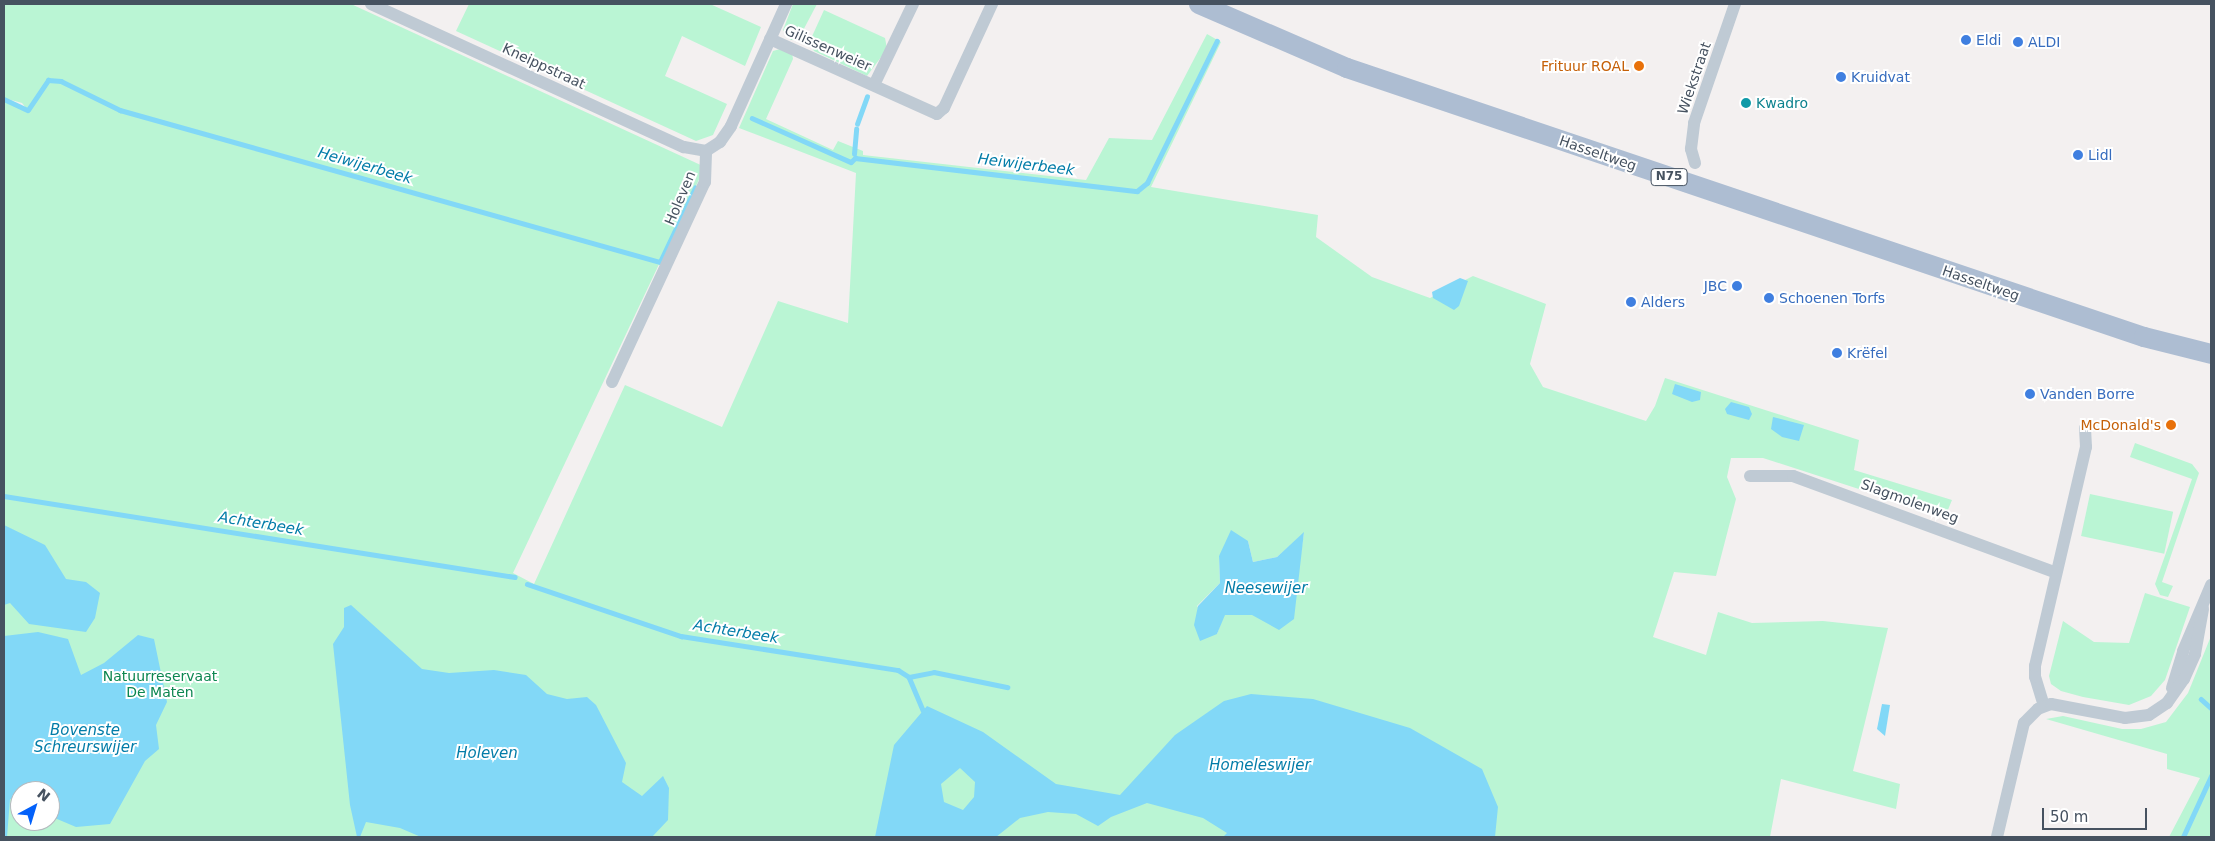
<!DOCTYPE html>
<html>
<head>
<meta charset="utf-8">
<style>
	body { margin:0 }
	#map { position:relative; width:2215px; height:841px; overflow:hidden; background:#f3f0f0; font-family:"DejaVu Sans",sans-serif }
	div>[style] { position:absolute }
	.green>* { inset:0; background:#baf5d4; transform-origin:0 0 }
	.water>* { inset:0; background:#82d8f7 }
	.stream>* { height:4.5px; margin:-2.25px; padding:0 2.25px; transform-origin:2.25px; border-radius:2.25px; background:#82d8f7 }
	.street>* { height:12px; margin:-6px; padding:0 6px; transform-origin:6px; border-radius:6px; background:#bfcad4 }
	.primary>* { height:20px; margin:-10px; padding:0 10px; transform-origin:10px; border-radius:10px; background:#adbdd2 }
	.dots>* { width:14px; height:14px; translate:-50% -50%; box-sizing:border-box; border:2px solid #fff; border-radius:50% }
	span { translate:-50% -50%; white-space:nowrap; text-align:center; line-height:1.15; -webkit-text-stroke:4px #fff; paint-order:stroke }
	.shield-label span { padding:1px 4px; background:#fff; border:1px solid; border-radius:4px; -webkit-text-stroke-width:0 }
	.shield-label { font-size:12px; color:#465260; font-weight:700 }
	.shop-label { font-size:14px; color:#366cbe }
	.left { translate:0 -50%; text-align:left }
	.right { translate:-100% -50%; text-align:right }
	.street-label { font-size:14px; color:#465260 }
	.food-label { font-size:14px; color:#c56008 }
	.culture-label { font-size:14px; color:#0d838f }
	.park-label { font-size:14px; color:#0c8650 }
	.water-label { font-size:15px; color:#027ca8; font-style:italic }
	.frame { position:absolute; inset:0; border:5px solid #465260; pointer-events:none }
	.north { position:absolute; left:10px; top:781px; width:50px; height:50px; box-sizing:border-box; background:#fff; border:1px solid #b5babf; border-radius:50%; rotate:39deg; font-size:14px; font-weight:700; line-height:20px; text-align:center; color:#465260 }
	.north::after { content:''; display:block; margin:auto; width:18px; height:22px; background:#0361fa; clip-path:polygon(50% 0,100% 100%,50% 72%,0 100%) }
	.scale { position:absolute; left:2042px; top:808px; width:105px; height:22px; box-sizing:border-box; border:2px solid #465260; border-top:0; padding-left:6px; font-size:15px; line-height:18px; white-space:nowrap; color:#465260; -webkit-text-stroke:4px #fff; paint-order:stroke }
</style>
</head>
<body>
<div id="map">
	<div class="green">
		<i style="clip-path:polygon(evenodd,4px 4px,351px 4px,705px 167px,513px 573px,534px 584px,625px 385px,722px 427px,778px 301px,848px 323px,856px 173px,739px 128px,773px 51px,780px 49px,792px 53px,793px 59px,766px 119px,833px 150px,838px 141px,863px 151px,863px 155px,1086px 180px,1109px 138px,1152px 140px,1207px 34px,1221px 42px,1151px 187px,1318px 215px,1316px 237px,1372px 277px,1430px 298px,1473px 276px,1546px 304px,1530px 364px,1543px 387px,1646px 421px,1655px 406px,1665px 378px,1859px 440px,1854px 470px,1952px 500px,1945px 517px,1763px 458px,1731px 458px,1727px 477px,1736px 499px,1716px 576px,1674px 572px,1653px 637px,1706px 655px,1718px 612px,1752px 623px,1823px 621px,1888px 628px,1853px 771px,1900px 784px,1896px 809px,1781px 779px,1770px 837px,4px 837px,4px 99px,30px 113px,22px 103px,4px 98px,4px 4px,1304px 533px,1298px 572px,1252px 615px,1224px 615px,1217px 634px,1197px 606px,1220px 583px,1219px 556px,1248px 541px,1253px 562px,1277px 557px,1304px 533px,4px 4px,20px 791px,50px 791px,50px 821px,20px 821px,20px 791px)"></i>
		<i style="clip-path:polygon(469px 4px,710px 4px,761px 27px,745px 66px,682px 36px,665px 76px,727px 104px,713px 135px,696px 141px,456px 31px)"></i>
		<i style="clip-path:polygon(793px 4px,817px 4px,798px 40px,791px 40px,783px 30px)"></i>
		<i style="clip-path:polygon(824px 10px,885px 38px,887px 49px,867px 76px,814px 51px,809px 43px)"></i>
		<i style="clip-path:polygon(2135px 443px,2192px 464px,2199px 473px,2162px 582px,2173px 586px,2168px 597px,2160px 595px,2155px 584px,2192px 479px,2130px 457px)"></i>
		<i style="left:2090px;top:494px;width:85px;height:43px;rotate:12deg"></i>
		<i style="clip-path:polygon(2145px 593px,2190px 607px,2165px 680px,2151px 696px,2129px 705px,2083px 697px,2061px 691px,2051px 684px,2049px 676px,2063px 621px,2094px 642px,2129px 643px)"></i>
		<i style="clip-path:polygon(2211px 636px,2211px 837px,2169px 837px,2200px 778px,2167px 769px,2167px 754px,2046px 719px,2063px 716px,2122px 729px,2141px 729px,2166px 722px,2188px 693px)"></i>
	</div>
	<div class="water">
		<i style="clip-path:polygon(1460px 278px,1468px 281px,1459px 306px,1454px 310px,1433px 298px,1432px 292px)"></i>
		<i style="clip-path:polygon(1675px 384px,1701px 392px,1700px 400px,1692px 402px,1672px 394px)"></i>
		<i style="clip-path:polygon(1731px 402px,1749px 407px,1752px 414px,1749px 420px,1727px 414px,1725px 409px)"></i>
		<i style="clip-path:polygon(1773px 417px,1804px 425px,1799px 441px,1782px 437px,1771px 429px)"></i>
		<i style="clip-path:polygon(4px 525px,45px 545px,66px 579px,86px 582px,100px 593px,95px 618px,86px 632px,29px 624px,10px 603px,4px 605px)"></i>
		<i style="clip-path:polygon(1231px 530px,1248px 541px,1253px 562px,1277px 557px,1304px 532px,1294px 619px,1279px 630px,1252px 615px,1225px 615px,1217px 634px,1200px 641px,1194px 625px,1198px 606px,1220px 583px,1219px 556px)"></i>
		<i style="clip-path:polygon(351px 605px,422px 669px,449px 673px,494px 670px,526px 675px,547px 694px,567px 699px,587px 697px,596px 705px,626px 763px,622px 782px,642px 796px,663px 776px,669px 788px,668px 820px,652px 837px,421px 837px,400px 828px,366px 822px,360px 837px,357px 837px,350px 805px,333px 644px,344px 627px,344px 608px)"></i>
		<i style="clip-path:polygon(38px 632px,68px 639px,81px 675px,104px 663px,138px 635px,154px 639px,167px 702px,156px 725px,159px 749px,145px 761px,110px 824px,76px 827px,50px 816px,50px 791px,20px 791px,20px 803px,10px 799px,7px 837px,4px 837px,4px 636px)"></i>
		<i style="clip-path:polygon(evenodd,1251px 694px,1313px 699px,1410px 728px,1482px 769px,1498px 807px,1495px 837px,1223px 837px,1227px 833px,1203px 818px,1147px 803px,1111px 817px,1098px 826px,1076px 814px,1048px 812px,1020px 818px,996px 837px,875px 837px,894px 745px,927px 706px,983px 732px,1056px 784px,1120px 795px,1175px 735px,1224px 701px,1251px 694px,960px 768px,975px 782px,974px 797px,963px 810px,944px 802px,941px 784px,960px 768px)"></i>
		<i style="clip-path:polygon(1882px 704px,1890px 705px,1885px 736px,1877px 729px)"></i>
	</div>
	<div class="stream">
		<i style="left:4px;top:99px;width:26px;rotate:25deg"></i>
		<i style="left:28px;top:110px;width:36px;rotate:-56deg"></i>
		<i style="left:48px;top:80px;width:13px;rotate:4deg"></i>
		<i style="left:61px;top:81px;width:66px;rotate:26.2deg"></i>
		<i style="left:120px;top:110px;width:561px;rotate:15.72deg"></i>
		<i style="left:660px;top:262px;width:82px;rotate:-64.7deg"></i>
		<i style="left:752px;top:118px;width:108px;rotate:24deg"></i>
		<i style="left:851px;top:162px;width:6px;rotate:-45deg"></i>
		<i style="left:855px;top:158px;width:284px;rotate:6.7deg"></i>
		<i style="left:1137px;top:191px;width:13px;rotate:-39deg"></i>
		<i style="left:1147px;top:183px;width:158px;rotate:-63.8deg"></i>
		<i style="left:857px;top:124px;width:29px;rotate:-70deg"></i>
		<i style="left:854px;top:154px;width:25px;rotate:-85deg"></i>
		<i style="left:4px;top:496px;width:517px;rotate:9.01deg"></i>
		<i style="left:527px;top:584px;width:163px;rotate:18.7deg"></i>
		<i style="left:681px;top:636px;width:220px;rotate:8.9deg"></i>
		<i style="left:898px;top:670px;width:13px;rotate:32deg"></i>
		<i style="left:909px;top:677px;width:36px;rotate:67deg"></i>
		<i style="left:909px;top:677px;width:25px;rotate:-11deg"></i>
		<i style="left:934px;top:672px;width:75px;rotate:11.6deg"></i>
		<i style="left:2201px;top:699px;width:13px;rotate:42deg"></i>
		<i style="left:2183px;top:837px;width:67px;rotate:-65.3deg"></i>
	</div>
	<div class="street">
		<i style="left:371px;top:4px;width:344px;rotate:24.6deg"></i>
		<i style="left:684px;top:147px;width:22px;rotate:10deg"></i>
		<i style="left:770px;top:39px;width:183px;rotate:24.2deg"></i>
		<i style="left:937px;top:114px;width:9px;rotate:-41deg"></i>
		<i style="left:944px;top:108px;width:115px;rotate:-65.2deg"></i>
		<i style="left:874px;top:85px;width:90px;rotate:-64.3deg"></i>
		<i style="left:706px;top:151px;width:17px;rotate:-33deg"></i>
		<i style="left:720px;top:142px;width:19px;rotate:-55deg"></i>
		<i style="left:731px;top:126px;width:134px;rotate:-65.7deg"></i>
		<i style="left:1695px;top:163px;width:15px;rotate:-106deg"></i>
		<i style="left:1691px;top:149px;width:26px;rotate:-83deg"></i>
		<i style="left:1694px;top:123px;width:126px;rotate:-71deg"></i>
		<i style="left:612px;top:382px;width:221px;rotate:-65.1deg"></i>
		<i style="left:705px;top:182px;width:31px;rotate:-88deg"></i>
		<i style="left:1750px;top:476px;width:43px"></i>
		<i style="left:1793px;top:476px;width:280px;rotate:20.2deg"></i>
		<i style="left:2172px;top:688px;width:39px;rotate:-73deg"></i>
		<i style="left:2183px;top:651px;width:72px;rotate:-67deg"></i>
		<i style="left:2044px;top:706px;width:30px;rotate:-107deg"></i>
		<i style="left:2035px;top:677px;width:11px;rotate:-90deg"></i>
		<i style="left:2035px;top:666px;width:225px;rotate:-76.9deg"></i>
		<i style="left:2086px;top:447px;width:19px;rotate:-93deg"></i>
		<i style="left:1997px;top:837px;width:117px;rotate:-76.7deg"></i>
		<i style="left:2024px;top:723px;width:20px;rotate:-45deg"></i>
		<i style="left:2038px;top:709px;width:14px;rotate:-21deg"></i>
		<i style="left:2051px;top:704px;width:75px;rotate:10.7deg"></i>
		<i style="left:2125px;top:718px;width:24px;rotate:-7deg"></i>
		<i style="left:2149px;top:715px;width:22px;rotate:-34deg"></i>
		<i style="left:2167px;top:703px;width:29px;rotate:-55deg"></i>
		<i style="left:2184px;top:679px;width:27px;rotate:-66deg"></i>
		<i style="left:2195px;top:654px;width:46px;rotate:-79.9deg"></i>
	</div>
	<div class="primary">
		<i style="left:1199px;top:4px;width:161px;rotate:23.4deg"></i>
		<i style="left:1347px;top:68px;width:841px;rotate:18.65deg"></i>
		<i style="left:2144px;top:337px;width:69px;rotate:14.2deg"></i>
	</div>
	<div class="dots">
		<i style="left:1966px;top:40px;background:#3f7fe0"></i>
		<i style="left:2018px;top:42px;background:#3f7fe0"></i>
		<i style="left:1639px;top:66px;background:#e8710a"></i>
		<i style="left:1841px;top:77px;background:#3f7fe0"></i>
		<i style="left:1746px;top:103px;background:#0f9aa8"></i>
		<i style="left:2078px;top:155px;background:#3f7fe0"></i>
		<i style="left:1737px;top:286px;background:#3f7fe0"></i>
		<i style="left:1769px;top:298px;background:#3f7fe0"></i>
		<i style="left:1631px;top:302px;background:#3f7fe0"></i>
		<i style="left:1837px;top:353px;background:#3f7fe0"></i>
		<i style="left:2030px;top:394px;background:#3f7fe0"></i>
		<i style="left:2171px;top:425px;background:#e8710a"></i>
	</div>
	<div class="shield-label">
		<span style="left:1669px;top:177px">N75</span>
	</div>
	<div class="shop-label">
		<span class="left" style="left:1976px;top:40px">Eldi</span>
		<span class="left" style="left:2028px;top:42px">ALDI</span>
		<span class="left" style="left:1851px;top:77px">Kruidvat</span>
		<span class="left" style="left:2088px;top:155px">Lidl</span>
		<span class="right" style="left:1727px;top:286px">JBC</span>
		<span class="left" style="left:1779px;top:298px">Schoenen Torfs</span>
		<span class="left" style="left:1641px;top:302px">Alders</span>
		<span class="left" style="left:1847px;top:353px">Krëfel</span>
		<span class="left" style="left:2040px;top:394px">Vanden Borre</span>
	</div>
	<div class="street-label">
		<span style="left:828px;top:48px;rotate:24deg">Gilissenweier</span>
		<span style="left:544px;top:66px;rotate:25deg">Kneippstraat</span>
		<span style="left:1694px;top:78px;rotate:-71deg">Wiekstraat</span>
		<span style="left:1598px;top:153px;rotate:19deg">Hasseltweg</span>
		<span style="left:680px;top:198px;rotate:-67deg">Holeven</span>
		<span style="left:1981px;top:283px;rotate:19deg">Hasseltweg</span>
		<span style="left:1910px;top:501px;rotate:20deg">Slagmolenweg</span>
	</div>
	<div class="food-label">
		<span class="right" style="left:1629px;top:66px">Frituur ROAL</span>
		<span class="right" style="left:2161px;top:425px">McDonald's</span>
	</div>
	<div class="culture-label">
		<span class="left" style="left:1756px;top:103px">Kwadro</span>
	</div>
	<div class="park-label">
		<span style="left:160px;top:684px">Natuurreservaat<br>De Maten</span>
	</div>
	<div class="water-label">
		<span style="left:1026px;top:165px;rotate:7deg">Heiwijerbeek</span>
		<span style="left:365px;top:166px;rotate:16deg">Heiwijerbeek</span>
		<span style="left:261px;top:524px;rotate:9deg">Achterbeek</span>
		<span style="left:1266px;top:589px">Neesewijer</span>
		<span style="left:736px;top:632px;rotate:9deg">Achterbeek</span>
		<span style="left:85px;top:739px">Bovenste<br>Schreurswijer</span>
		<span style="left:487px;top:754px">Holeven</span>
		<span style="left:1260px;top:766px">Homeleswijer</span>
	</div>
	<div class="frame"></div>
	<div class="north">N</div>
	<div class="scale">50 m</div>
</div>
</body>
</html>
